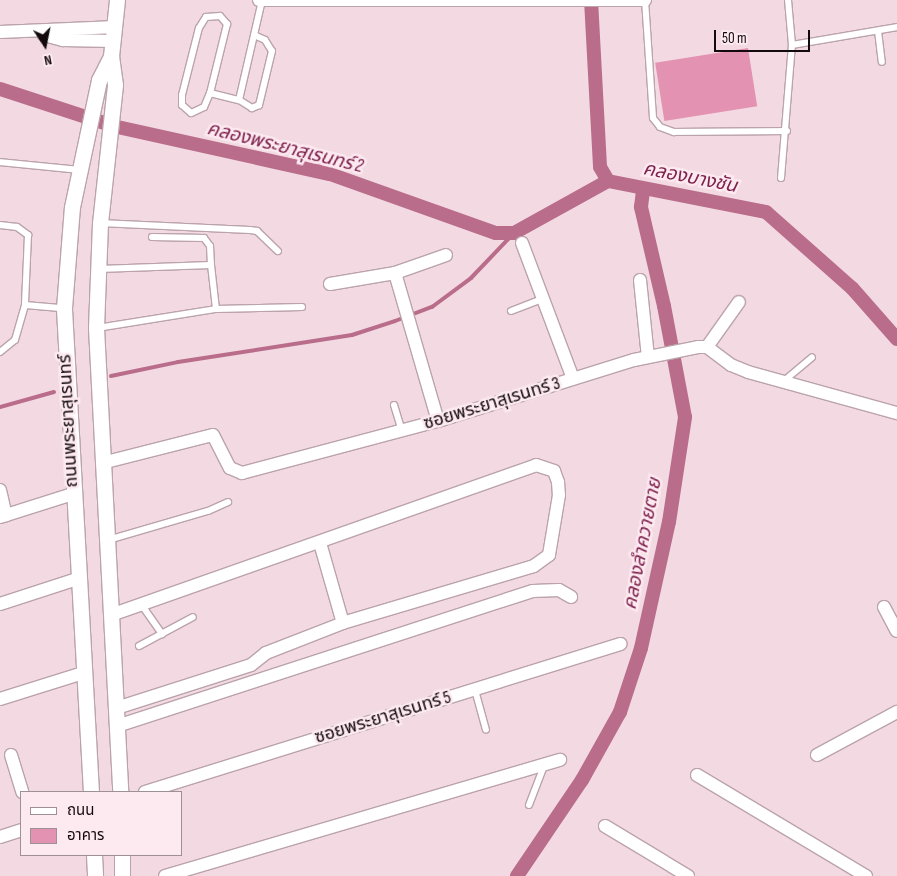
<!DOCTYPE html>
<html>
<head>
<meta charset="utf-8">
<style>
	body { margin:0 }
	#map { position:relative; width:897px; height:876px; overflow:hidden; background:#f3dae2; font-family:"Sofia Sans Condensed","Noto Sans Thai",sans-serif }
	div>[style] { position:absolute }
	.stream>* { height:4px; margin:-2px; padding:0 2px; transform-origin:2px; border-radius:2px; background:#b96d8a }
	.canal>* { height:14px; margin:-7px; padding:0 7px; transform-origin:7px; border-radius:7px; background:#b96d8a }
	.building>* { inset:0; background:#e393b1; transform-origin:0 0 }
	.roads { filter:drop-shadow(1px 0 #bba3ab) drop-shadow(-1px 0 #bba3ab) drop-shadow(0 1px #bba3ab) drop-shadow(0 -1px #bba3ab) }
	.service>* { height:6px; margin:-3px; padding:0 3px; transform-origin:3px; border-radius:3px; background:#fff }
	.minor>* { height:12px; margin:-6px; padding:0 6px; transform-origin:6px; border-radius:6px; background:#fff }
	.tertiary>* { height:15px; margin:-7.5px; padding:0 7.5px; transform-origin:7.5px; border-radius:7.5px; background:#fff }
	span { translate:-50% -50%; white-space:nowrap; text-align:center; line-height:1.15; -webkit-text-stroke:5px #fde9f0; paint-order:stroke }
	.street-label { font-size:18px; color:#120a0d }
	.water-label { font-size:19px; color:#7d214d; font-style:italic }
	.legend { position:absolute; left:20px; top:791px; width:162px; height:65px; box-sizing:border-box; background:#fde9f0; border:1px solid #9f9095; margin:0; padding:6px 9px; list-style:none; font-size:15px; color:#120a0d }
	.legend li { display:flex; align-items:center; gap:10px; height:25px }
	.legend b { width:25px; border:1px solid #9f9095 }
	.north { position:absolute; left:20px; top:20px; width:50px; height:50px; -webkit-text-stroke:4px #fde9f0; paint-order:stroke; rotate:169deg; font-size:14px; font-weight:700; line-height:20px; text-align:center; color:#120a0d }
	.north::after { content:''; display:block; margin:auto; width:18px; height:22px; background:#120a0d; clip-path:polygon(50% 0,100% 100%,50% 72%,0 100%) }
	.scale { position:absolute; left:714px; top:30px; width:96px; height:22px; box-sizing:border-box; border:2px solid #120a0d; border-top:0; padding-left:6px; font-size:15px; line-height:18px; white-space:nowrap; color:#120a0d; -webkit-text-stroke:4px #fde9f0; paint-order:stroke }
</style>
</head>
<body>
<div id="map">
	<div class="stream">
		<i style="left:111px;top:376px;width:68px;rotate:-11.8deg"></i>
		<i style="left:178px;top:362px;width:176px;rotate:-8.8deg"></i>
		<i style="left:352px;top:335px;width:45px;rotate:-18deg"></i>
		<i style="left:395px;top:321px;width:40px;rotate:-21deg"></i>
		<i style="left:432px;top:307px;width:49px;rotate:-36.6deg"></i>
		<i style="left:471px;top:278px;width:62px;rotate:-46.3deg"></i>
		<i style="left:0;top:407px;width:56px;rotate:-15.5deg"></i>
	</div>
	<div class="canal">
		<i style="left:591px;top:0;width:167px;rotate:86.9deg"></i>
		<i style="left:600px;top:167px;width:16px;rotate:60deg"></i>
		<i style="left:608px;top:181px;width:161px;rotate:11.1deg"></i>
		<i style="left:766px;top:212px;width:115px;rotate:41.5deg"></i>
		<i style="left:852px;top:288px;width:68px;rotate:48.6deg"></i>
		<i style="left:0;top:89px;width:119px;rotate:18.1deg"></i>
		<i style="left:113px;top:126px;width:222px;rotate:12.5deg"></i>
		<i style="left:330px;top:174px;width:176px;rotate:19.6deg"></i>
		<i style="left:496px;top:233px;width:18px"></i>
		<i style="left:514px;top:233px;width:107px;rotate:-29deg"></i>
		<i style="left:517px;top:876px;width:116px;rotate:-55.9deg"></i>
		<i style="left:582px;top:780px;width:78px;rotate:-60.8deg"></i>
		<i style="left:620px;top:712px;width:67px;rotate:-71.8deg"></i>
		<i style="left:641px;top:648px;width:129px;rotate:-77.5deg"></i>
		<i style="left:669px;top:522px;width:106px;rotate:-81.3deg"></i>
		<i style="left:685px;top:417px;width:113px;rotate:-100.7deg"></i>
		<i style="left:664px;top:306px;width:102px;rotate:-103.1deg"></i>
		<i style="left:641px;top:207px;width:17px;rotate:-83deg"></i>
	</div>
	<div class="building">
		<i style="left:748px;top:48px;width:59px;height:94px;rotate:81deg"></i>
	</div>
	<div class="roads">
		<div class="service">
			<i style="left:645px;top:0;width:118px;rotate:86.1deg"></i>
			<i style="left:653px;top:118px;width:11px;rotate:52deg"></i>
			<i style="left:660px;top:127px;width:15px;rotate:20deg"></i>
			<i style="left:674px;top:132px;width:113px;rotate:-0.5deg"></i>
			<i style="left:788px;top:0;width:45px;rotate:84.9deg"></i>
			<i style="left:220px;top:16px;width:11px;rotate:49deg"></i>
			<i style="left:227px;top:24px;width:71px;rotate:103.8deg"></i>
			<i style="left:210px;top:93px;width:15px;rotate:113deg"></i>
			<i style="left:204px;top:107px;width:14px;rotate:155deg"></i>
			<i style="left:191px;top:113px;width:12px;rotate:-138deg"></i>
			<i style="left:182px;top:105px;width:10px;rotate:-90deg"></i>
			<i style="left:182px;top:95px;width:69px;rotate:-75.8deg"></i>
			<i style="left:199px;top:28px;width:13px;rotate:-58deg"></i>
			<i style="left:206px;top:17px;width:14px;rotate:-4deg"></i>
			<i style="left:878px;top:31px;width:31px;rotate:83deg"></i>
			<i style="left:254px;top:35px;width:12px;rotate:24deg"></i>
			<i style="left:265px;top:40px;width:13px;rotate:58deg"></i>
			<i style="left:272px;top:51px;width:56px;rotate:103.5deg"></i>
			<i style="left:259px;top:105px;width:8px;rotate:157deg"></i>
			<i style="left:252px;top:108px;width:15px;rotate:-148deg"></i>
			<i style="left:239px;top:100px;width:103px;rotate:-77deg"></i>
			<i style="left:210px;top:93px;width:30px;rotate:14deg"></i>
			<i style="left:0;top:162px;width:80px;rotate:5.7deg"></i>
			<i style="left:781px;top:178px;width:133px;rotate:-85.3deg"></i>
			<i style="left:792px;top:45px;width:107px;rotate:-9.7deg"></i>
			<i style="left:100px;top:223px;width:150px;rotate:2.7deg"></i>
			<i style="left:250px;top:230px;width:7px;rotate:8deg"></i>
			<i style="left:257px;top:231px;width:29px;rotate:44deg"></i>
			<i style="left:0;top:225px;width:17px;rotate:7deg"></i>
			<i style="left:17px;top:227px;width:14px;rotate:36deg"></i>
			<i style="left:28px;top:235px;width:70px;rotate:92.5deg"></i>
			<i style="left:152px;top:237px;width:52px;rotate:1.1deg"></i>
			<i style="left:204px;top:238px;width:10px;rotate:53deg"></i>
			<i style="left:210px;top:246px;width:19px;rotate:87deg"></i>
			<i style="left:99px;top:269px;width:112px;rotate:-2deg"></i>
			<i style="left:211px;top:265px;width:44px;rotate:83.5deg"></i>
			<i style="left:511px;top:311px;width:34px;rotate:-21deg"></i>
			<i style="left:97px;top:328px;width:121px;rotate:-9.1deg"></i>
			<i style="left:216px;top:309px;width:86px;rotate:-1.3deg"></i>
			<i style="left:0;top:352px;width:19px;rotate:-39deg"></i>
			<i style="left:15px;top:340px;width:36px;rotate:-74deg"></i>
			<i style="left:25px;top:305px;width:38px;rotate:5deg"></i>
			<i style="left:785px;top:380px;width:35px;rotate:-40deg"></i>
			<i style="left:394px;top:405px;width:27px;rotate:73deg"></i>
			<i style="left:108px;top:540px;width:104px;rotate:-16.2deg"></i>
			<i style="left:208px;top:511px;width:22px;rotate:-24deg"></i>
			<i style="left:141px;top:604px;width:37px;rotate:55deg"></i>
			<i style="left:139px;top:646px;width:61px;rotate:-28.2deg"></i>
			<i style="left:475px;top:690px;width:41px;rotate:74.6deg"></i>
			<i style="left:529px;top:805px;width:42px;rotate:-69deg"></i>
		</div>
		<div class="minor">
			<i style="left:259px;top:0;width:386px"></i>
			<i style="left:0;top:32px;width:116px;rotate:-2.5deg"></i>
			<i style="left:44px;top:35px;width:20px;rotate:15deg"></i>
			<i style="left:63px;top:40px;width:51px;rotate:1.1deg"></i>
			<i style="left:522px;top:243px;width:145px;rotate:69.4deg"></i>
			<i style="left:395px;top:273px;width:54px;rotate:-19.4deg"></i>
			<i style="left:640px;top:280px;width:77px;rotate:84.1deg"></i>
			<i style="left:330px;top:284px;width:66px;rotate:-9.6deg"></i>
			<i style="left:395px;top:273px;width:154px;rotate:73.8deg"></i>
			<i style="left:707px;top:347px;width:55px;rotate:-54.6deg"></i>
			<i style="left:102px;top:463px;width:114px;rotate:-14.2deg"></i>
			<i style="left:213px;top:435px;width:37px;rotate:63deg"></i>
			<i style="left:230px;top:468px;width:13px;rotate:23deg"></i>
			<i style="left:242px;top:473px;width:203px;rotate:-14.9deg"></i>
			<i style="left:438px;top:421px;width:205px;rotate:-17.3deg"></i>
			<i style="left:634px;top:360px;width:65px;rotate:-11.5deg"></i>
			<i style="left:698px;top:347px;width:9px"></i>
			<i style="left:707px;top:347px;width:30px;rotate:37deg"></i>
			<i style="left:731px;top:365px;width:18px;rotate:22deg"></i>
			<i style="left:748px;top:372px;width:155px;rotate:15.4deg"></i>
			<i style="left:0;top:490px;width:26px;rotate:77deg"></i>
			<i style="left:0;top:517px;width:77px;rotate:-17.5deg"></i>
			<i style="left:320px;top:543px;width:83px;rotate:74deg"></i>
			<i style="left:0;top:604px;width:81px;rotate:-18deg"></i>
			<i style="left:884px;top:607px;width:27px;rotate:62deg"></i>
			<i style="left:111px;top:615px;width:451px;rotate:-19.4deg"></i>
			<i style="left:536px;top:465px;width:19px;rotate:18deg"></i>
			<i style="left:554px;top:471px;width:12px;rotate:70deg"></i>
			<i style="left:558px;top:482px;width:13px;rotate:86deg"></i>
			<i style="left:559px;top:495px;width:61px;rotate:99.5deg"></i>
			<i style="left:549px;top:555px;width:19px;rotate:144deg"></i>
			<i style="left:534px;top:566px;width:199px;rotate:163.4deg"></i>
			<i style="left:343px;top:623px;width:83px;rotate:158.7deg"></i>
			<i style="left:266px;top:653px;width:19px;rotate:141deg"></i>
			<i style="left:251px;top:665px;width:142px;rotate:162.3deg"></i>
			<i style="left:0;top:699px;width:87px;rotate:-17.4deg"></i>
			<i style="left:117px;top:726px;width:437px;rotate:-18deg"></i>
			<i style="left:533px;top:591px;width:26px;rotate:-2deg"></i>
			<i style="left:559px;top:590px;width:14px;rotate:30deg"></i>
			<i style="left:11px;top:755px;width:39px;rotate:73deg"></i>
			<i style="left:817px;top:755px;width:91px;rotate:-28.3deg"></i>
			<i style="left:697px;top:775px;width:197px;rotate:30.9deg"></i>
			<i style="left:145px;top:792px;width:498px;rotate:-17.3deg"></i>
			<i style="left:605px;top:826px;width:97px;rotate:31.1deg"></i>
			<i style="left:0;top:837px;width:22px;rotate:-18deg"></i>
			<i style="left:165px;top:876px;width:412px;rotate:-16.4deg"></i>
		</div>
		<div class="tertiary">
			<i style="left:117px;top:0;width:56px;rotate:96.1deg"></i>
			<i style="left:111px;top:56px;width:29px;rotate:82deg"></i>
			<i style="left:115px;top:85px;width:139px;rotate:96.2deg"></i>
			<i style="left:100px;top:223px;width:105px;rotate:92.2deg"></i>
			<i style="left:96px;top:328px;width:465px;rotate:87deg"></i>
			<i style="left:91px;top:792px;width:485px;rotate:-93.2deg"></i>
			<i style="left:64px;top:308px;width:101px;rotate:-85.5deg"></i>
			<i style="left:72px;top:207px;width:130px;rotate:-78deg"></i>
			<i style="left:99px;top:80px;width:27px;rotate:-63deg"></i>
			<i style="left:94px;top:855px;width:21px;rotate:87deg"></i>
			<i style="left:122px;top:855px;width:21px;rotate:90deg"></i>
		</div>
	</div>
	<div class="street-label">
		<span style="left:492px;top:404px;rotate:-17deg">ซอยพระยาสุเรนทร์ 3</span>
		<span style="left:69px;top:421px;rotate:-93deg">ถนนพระยาสุเรนทร์</span>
		<span style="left:383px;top:718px;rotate:-17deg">ซอยพระยาสุเรนทร์ 5</span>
	</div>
	<div class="water-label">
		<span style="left:285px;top:148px;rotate:14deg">คลองพระยาสุเรนทร์ 2</span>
		<span style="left:690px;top:178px;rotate:11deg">คลองบางชัน</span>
		<span style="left:643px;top:544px;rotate:-79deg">คลองลำควายตาย</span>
	</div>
	<ul class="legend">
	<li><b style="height:6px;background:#fff"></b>ถนน</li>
	<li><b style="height:14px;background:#e393b1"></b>อาคาร</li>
	</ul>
	<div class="north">N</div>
	<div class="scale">50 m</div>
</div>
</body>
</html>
